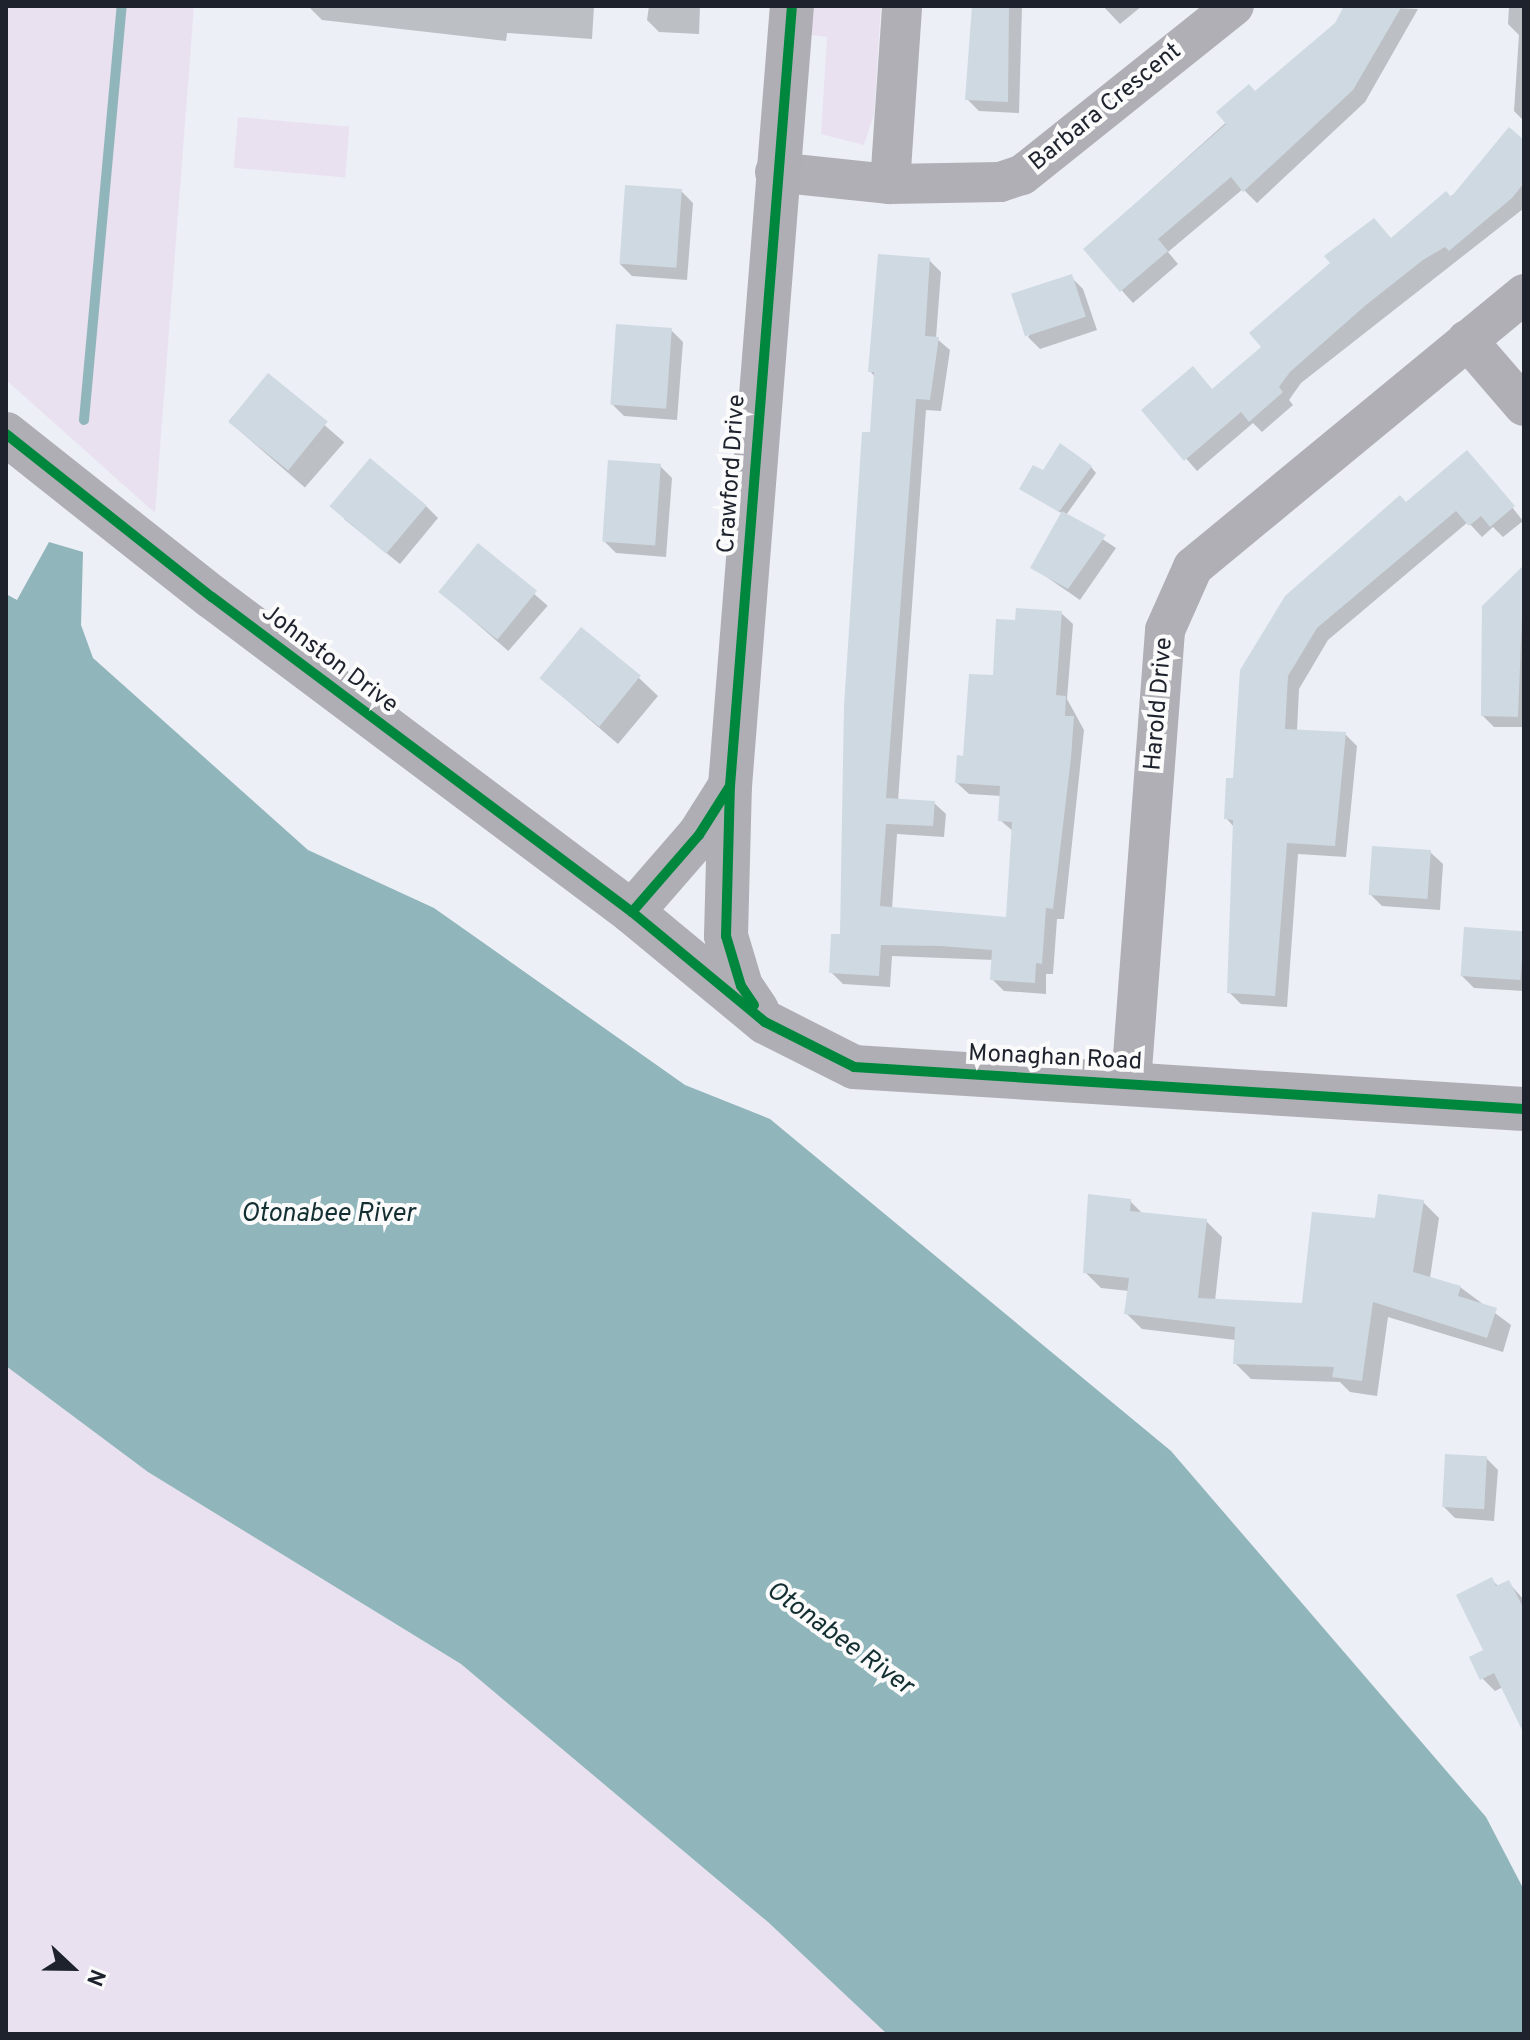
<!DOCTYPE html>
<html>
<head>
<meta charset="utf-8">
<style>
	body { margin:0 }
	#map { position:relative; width:1530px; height:2040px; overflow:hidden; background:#eceff6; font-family:Overpass,sans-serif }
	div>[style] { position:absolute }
	.green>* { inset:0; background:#eae1f0; transform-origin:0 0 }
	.water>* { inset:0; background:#90b5bb }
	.shadow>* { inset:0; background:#0003; transform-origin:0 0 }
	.stream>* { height:10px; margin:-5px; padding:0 5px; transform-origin:5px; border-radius:5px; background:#90b5bb }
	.building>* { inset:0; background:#cfd9e1; transform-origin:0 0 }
	.street>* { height:40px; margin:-20px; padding:0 20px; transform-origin:20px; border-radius:20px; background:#afafb5 }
	.secondary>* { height:44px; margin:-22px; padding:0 22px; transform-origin:22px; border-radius:22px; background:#afaeb5 }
	.cycleway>* { height:10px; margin:-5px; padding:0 5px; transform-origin:5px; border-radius:5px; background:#00873e }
	span { translate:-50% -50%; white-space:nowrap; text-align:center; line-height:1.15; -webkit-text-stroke:8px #fbfbfb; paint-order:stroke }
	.street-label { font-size:24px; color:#1d222d }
	.water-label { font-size:26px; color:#132f32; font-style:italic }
	.frame { position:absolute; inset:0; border:8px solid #1d222d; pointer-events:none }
	.north { position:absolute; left:32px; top:1928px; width:80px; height:80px; -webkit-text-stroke:6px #fbfbfb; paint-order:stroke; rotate:112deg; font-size:22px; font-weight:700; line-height:32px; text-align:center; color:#1d222d }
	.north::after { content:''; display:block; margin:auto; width:28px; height:36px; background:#1d222d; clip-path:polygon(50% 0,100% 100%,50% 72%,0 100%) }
</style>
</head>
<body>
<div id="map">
	<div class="green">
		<i style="clip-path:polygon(6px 6px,194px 6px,155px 513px,6px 380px)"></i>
		<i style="clip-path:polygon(813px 6px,881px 6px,874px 114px,864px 145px,821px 134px,827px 37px,811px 35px)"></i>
		<i style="left:238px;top:117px;width:112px;height:51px;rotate:5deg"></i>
		<i style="clip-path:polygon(6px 1366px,148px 1472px,461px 1664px,768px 1922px,887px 2034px,6px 2034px)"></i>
	</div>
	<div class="water">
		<i style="clip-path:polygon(49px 542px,83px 552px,81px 625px,93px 658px,308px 850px,434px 908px,685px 1085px,770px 1119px,1171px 1451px,1486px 1817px,1524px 1890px,1524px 2034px,887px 2034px,768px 1922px,461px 1664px,148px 1472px,6px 1366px,6px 594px,17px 600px)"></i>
	</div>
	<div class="shadow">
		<i style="clip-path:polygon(308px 6px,594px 6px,592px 39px,507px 33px,506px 41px,322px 20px)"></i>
		<i style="clip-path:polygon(649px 6px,700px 6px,699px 34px,659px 32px,647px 20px)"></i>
		<i style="clip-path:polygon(973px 6px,1022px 6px,1019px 113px,979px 111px,967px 99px)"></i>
		<i style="clip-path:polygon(1103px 6px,1142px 6px,1120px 24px)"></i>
		<i style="clip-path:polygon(1347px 6px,1418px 9px,1365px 102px,1257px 203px,1243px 189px,1168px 252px,1178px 264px,1133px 303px,1085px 249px,1336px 24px)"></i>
		<i style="clip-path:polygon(1509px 6px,1524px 6px,1524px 121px,1514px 111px,1519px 35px,1508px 24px)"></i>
		<i style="clip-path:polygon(1524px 142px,1523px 209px,1301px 383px,1289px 400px,1293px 405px,1262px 432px,1253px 423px,1197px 471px,1144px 410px,1213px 391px,1392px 240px)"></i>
		<i style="clip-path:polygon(681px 191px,693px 203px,687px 280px,632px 276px,620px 264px)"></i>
		<i style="clip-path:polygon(929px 260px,941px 272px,936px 338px,950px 350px,941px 411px,926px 410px,898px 801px,934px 803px,946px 814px,944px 837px,897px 834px,892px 909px,1008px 919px,1014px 832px,1000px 820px,1002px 796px,969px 794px,957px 783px,1017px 622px,1061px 613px,1073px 624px,1067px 699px,1084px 730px,1064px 919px,1057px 919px,1053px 974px,1046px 974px,1046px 994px,1004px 991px,992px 979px,994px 960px,892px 956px,890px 987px,843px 984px,831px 972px,842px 936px,875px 377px,870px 371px)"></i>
		<i style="clip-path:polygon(1071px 277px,1083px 289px,1097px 330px,1040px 349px,1028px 337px)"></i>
		<i style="clip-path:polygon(671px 330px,683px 342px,677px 420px,624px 416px,612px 404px)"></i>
		<i style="left:268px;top:376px;width:101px;height:60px;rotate:41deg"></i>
		<i style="clip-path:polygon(1479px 465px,1523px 521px,1503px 537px,1493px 527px,1482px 537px,1468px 522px,1328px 640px,1299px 689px,1297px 731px,1345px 734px,1357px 746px,1346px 857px,1298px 854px,1287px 1007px,1241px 1004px,1229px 992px,1234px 827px,1226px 818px,1235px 780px,1242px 671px,1407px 505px)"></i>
		<i style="clip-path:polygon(660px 466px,672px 478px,666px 557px,616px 553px,604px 541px)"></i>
		<i style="clip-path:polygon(1091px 467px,1096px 473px,1066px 515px,1116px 548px,1080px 600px,1032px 567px,1063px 514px,1022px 489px)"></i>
		<i style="clip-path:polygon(426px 506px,438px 518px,400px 564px,344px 519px)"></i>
		<i style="left:479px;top:546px;width:91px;height:60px;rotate:41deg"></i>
		<i style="clip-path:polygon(1512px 580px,1524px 592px,1524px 727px,1494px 727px,1483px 716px)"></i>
		<i style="clip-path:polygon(541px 678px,639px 678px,658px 696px,618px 744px)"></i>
		<i style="clip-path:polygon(1430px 852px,1443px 864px,1440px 910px,1382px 906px,1370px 894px)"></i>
		<i style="clip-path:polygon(1524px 933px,1524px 991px,1474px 988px,1462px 976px)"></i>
		<i style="clip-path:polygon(1130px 1201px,1143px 1214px,1206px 1221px,1222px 1237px,1215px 1301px,1304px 1305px,1376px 1221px,1423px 1202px,1439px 1218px,1430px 1278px,1460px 1287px,1511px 1325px,1503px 1352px,1388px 1317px,1377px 1396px,1350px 1392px,1340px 1382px,1251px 1379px,1235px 1363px,1236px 1340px,1142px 1329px,1126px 1313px,1129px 1291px,1101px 1288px,1085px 1272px)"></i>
		<i style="clip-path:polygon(1486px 1458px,1498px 1470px,1494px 1521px,1455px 1518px,1443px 1506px)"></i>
		<i style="clip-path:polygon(1491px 1579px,1499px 1587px,1508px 1582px,1524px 1600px,1524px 1729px,1503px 1687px,1495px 1691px,1482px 1678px)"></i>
	</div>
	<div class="stream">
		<i style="left:84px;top:420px;width:416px;rotate:-84.8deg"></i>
	</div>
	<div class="building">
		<i style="clip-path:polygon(972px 6px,1009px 6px,1008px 102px,965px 100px)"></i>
		<i style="clip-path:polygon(1344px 6px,1402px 6px,1353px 90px,1243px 192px,1231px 177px,1158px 239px,1168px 251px,1120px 292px,1083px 249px,1226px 124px,1216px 112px,1249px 84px,1255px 91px,1335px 23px)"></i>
		<i style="clip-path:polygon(1509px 127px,1524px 140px,1524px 183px,1512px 198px,1449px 251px,1445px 247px,1423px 260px,1366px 305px,1290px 372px,1279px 387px,1283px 392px,1249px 422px,1241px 412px,1184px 461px,1141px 410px,1193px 366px,1212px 389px,1261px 347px,1249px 333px,1330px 263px,1324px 256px,1374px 218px,1391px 238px,1446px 191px,1451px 197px)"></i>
		<i style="left:625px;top:185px;width:57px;height:79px;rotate:4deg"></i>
		<i style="clip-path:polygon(878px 254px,930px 258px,925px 336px,939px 337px,930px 400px,916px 399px,886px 798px,935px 801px,933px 826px,886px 824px,880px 906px,1006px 917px,1012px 822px,998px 821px,1000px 786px,955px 783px,957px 755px,963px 756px,969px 674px,993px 675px,996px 619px,1015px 620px,1016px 608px,1062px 611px,1056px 695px,1066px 696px,1065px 716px,1074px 716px,1071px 758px,1053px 909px,1046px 908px,1042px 964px,1036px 963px,1035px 983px,990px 980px,992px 950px,940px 946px,881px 945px,879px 976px,829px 973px,831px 934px,840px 934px,844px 706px,862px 432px,870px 432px,874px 372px,868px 372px)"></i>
		<i style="left:1072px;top:274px;width:45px;height:64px;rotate:72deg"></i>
		<i style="left:616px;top:324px;width:56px;height:81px;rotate:4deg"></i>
		<i style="left:268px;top:373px;width:77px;height:63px;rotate:39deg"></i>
		<i style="clip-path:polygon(1060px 443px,1092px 466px,1059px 512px,1019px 489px,1033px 465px,1043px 470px)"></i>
		<i style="clip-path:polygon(1467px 450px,1515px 506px,1490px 527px,1481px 516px,1469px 526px,1456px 511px,1317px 628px,1288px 676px,1285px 729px,1346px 732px,1335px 846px,1287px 843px,1275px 996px,1227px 993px,1233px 820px,1224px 819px,1226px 778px,1233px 778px,1240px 670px,1285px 596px,1400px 495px,1406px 502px)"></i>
		<i style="left:370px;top:458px;width:74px;height:63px;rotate:40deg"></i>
		<i style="left:608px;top:460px;width:53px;height:82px;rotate:4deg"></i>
		<i style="clip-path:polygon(1062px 511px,1106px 535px,1068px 589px,1030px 568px)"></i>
		<i style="left:478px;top:543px;width:76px;height:63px;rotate:39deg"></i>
		<i style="clip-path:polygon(1524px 565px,1518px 717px,1481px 716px,1482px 606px)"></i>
		<i style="left:581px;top:627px;width:77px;height:66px;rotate:39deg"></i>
		<i style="left:1372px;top:846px;width:59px;height:49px;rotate:4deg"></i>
		<i style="left:1464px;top:927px;width:60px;height:49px;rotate:4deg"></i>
		<i style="clip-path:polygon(1088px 1194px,1131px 1199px,1130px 1211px,1207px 1219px,1198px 1298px,1302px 1303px,1312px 1212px,1375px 1218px,1378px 1194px,1424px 1200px,1413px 1272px,1461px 1286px,1458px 1296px,1497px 1308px,1487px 1338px,1373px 1302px,1362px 1381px,1332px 1377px,1334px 1367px,1233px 1364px,1235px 1327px,1124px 1314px,1129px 1278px,1083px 1273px)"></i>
		<i style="left:1445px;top:1454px;width:42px;height:53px;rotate:3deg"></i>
		<i style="clip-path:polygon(1492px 1577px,1496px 1586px,1509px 1580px,1524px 1609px,1524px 1734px,1494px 1673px,1480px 1680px,1469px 1657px,1483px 1650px,1456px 1595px)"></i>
	</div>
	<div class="street">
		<i style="left:775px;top:172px;width:116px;rotate:6deg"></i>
		<i style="left:890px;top:184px;width:110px;rotate:-1deg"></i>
		<i style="left:1000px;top:182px;width:23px;rotate:-18deg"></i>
		<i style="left:1022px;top:175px;width:271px;rotate:-38.6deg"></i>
		<i style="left:890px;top:184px;width:178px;rotate:-86.1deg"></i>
		<i style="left:1467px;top:340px;width:87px;rotate:49.2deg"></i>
		<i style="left:1131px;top:1083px;width:454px;rotate:-85.7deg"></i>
		<i style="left:1165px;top:630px;width:69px;rotate:-66deg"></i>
		<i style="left:1193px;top:567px;width:429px;rotate:-39.5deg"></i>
	</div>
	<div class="secondary">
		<i style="left:6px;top:434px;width:263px;rotate:38.4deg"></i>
		<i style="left:212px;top:597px;width:525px;rotate:36.87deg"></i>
		<i style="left:632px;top:912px;width:173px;rotate:39.6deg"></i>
		<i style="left:765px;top:1022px;width:100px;rotate:26.8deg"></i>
		<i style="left:854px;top:1067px;width:671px;rotate:3.59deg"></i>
		<i style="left:632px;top:912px;width:102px;rotate:-49deg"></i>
		<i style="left:699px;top:835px;width:58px;rotate:-57.7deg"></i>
		<i style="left:757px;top:1010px;width:29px;rotate:-124deg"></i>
		<i style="left:741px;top:986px;width:52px;rotate:-106.7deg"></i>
		<i style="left:726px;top:936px;width:150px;rotate:-88.5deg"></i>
		<i style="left:730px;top:786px;width:782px;rotate:-85.46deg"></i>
	</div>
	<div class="cycleway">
		<i style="left:6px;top:434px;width:263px;rotate:38.4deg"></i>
		<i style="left:212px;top:597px;width:525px;rotate:36.87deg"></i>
		<i style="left:632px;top:912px;width:173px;rotate:39.6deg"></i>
		<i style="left:765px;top:1022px;width:100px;rotate:26.8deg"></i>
		<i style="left:854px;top:1067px;width:671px;rotate:3.59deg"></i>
		<i style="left:632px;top:912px;width:102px;rotate:-49deg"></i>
		<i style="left:699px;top:835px;width:58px;rotate:-57.7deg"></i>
		<i style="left:754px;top:1005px;width:23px;rotate:-124deg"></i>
		<i style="left:741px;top:986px;width:52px;rotate:-106.7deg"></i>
		<i style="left:726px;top:936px;width:150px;rotate:-88.5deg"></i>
		<i style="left:730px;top:786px;width:782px;rotate:-85.46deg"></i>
	</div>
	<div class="street-label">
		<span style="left:1106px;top:108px;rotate:-39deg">Barbara Crescent</span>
		<span style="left:733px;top:474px;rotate:-86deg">Crawford Drive</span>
		<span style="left:329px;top:660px;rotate:37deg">Johnston Drive</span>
		<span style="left:1160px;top:704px;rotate:-85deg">Harold Drive</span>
		<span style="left:1055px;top:1059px;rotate:3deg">Monaghan Road</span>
	</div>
	<div class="water-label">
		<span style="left:328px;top:1215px">Otonabee River</span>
		<span style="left:839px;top:1639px;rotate:36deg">Otonabee River</span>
	</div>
	<div class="frame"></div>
	<div class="north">N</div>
</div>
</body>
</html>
